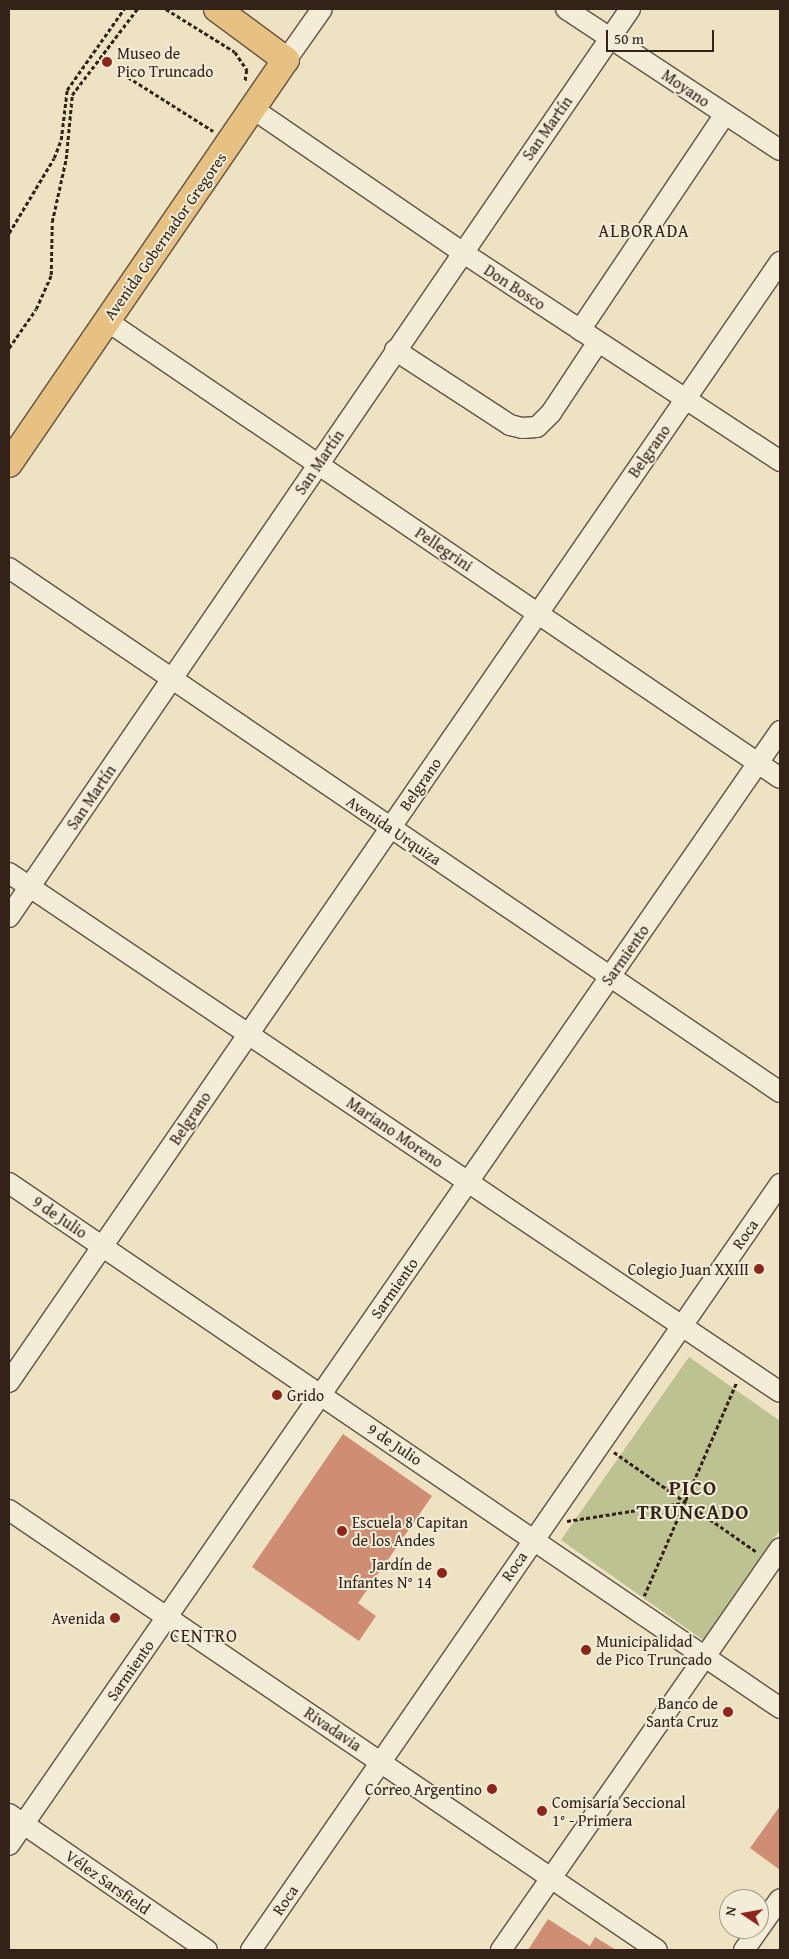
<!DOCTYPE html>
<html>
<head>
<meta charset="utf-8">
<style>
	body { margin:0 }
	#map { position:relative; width:789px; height:1959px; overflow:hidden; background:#ede2c2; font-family:"Gentium Book Plus",serif }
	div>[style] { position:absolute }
	.green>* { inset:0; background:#bcc290 }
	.building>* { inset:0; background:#cf8d74 }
	.path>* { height:2.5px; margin-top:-1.25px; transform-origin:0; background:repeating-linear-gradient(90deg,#332217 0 4px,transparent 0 6.5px) }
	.roads { filter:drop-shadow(1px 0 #625242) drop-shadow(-1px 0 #625242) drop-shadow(0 1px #625242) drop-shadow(0 -1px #625242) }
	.minor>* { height:20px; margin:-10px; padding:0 10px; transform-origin:10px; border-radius:10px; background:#f3ecd7 }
	.major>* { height:26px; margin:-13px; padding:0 13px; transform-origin:13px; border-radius:13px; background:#e6c181 }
	.dots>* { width:14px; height:14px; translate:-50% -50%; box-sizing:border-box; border:2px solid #f3ecd7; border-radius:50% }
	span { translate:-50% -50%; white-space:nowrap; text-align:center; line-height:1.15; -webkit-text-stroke:4px #f3ecd7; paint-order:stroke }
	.poi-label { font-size:16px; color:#332217 }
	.left { translate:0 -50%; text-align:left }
	.right { translate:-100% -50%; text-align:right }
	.street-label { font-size:16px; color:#332217 }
	.neighbourhood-label { font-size:18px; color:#332217; letter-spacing:1px }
	.district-label { font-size:21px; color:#332217; font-weight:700; letter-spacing:1px }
	.frame { position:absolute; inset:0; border:10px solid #332217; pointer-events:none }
	.north { position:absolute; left:719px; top:1889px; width:50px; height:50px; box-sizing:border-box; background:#f3ecd7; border:1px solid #a69b8a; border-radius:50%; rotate:282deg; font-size:14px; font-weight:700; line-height:20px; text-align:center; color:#332217 }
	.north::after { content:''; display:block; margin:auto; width:18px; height:22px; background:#8f2418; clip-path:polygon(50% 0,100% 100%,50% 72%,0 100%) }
	.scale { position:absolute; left:606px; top:30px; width:108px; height:22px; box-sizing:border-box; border:2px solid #332217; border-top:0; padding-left:6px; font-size:15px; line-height:18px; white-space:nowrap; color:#332217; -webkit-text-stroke:4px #f3ecd7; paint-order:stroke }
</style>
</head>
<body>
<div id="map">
	<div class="green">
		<i style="clip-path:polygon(689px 1357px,780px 1421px,780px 1530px,703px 1640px,561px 1540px)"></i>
	</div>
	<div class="building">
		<i style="clip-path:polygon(343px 1434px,432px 1496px,358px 1603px,376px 1616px,359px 1641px,252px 1567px)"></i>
		<i style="clip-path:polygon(780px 1806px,780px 1870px,750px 1848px)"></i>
		<i style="clip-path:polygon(548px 1919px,590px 1946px,595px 1937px,616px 1950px,528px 1950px)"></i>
	</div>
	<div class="path">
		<i style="left:166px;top:9px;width:81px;rotate:31.9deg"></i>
		<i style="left:235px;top:52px;width:22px;rotate:56deg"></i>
		<i style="left:247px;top:70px;width:13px;rotate:99deg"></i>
		<i style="left:128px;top:77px;width:101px;rotate:32.4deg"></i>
		<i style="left:9px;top:233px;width:87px;rotate:-59deg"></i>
		<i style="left:54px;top:158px;width:19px;rotate:-69deg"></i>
		<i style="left:61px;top:140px;width:50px;rotate:-83.2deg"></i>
		<i style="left:67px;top:90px;width:99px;rotate:-54.9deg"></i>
		<i style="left:9px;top:348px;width:47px;rotate:-55.3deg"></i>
		<i style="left:36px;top:309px;width:37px;rotate:-66deg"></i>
		<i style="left:51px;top:275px;width:53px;rotate:-88.9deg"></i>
		<i style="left:52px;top:222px;width:65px;rotate:-77.5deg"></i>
		<i style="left:66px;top:159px;width:64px;rotate:-84.6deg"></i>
		<i style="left:72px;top:95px;width:108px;rotate:-52.9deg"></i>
		<i style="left:614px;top:1452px;width:174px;rotate:35deg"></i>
		<i style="left:567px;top:1521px;width:117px;rotate:-8.8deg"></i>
		<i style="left:644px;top:1596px;width:232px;rotate:-66.6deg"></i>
	</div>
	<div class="roads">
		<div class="minor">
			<i style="left:566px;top:9px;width:256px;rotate:33.4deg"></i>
			<i style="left:286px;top:60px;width:62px;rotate:-54.8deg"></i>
			<i style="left:253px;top:109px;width:253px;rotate:34.4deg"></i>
			<i style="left:462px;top:252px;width:381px;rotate:33.3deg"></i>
			<i style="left:107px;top:321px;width:813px;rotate:34.18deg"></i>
			<i style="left:580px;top:330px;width:260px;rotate:-56.1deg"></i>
			<i style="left:395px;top:350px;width:137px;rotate:33.1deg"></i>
			<i style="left:510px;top:425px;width:12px;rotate:14deg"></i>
			<i style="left:522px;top:428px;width:15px;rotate:-4deg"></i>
			<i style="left:537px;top:427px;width:20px;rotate:-45deg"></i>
			<i style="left:551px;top:413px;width:85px;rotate:-56.5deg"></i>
			<i style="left:9px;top:568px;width:932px;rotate:34.2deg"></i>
			<i style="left:9px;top:873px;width:929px;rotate:33.95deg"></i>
			<i style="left:9px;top:917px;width:1100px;rotate:-55.63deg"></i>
			<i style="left:9px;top:1183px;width:933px;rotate:34.25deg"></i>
			<i style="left:9px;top:1382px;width:1360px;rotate:-55.46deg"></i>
			<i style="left:9px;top:1510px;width:783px;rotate:34.18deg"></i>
			<i style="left:9px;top:1814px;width:240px;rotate:34.5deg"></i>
			<i style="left:9px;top:1845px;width:1355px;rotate:-55.31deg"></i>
			<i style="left:251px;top:1950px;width:931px;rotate:-55.37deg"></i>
			<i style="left:501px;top:1950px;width:489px;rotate:-55.2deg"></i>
			<i style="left:744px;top:1950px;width:62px;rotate:-54.8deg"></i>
		</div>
		<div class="major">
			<i style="left:9px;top:464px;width:490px;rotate:-55.6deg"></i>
			<i style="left:286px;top:60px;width:86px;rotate:-143.5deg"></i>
		</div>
	</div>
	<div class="dots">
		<i style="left:107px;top:62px;background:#8f2418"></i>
		<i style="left:759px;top:1269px;background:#8f2418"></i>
		<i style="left:277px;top:1395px;background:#8f2418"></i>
		<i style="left:342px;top:1531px;background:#8f2418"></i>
		<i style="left:442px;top:1573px;background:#8f2418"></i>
		<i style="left:115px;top:1618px;background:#8f2418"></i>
		<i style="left:586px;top:1650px;background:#8f2418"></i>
		<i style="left:728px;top:1712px;background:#8f2418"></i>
		<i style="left:492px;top:1789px;background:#8f2418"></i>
		<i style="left:542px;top:1811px;background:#8f2418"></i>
	</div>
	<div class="poi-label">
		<span class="left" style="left:117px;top:62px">Museo de<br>Pico Truncado</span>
		<span class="right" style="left:749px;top:1269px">Colegio Juan XXIII</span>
		<span class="left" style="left:287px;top:1395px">Grido</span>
		<span class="left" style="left:352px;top:1531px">Escuela 8 Capitan<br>de los Andes</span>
		<span class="right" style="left:432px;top:1573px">Jardín de<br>Infantes N° 14</span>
		<span class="right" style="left:105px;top:1618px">Avenida</span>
		<span class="left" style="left:596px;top:1650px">Municipalidad<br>de Pico Truncado</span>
		<span class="right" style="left:718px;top:1712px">Banco de<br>Santa Cruz</span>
		<span class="right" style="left:482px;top:1789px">Correo Argentino</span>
		<span class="left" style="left:552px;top:1811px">Comisaría Seccional<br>1° - Primera</span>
	</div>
	<div class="street-label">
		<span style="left:686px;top:88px;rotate:34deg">Moyano</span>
		<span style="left:547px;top:128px;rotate:-55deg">San Martín</span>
		<span style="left:165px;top:236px;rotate:-55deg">Avenida Gobernador Gregores</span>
		<span style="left:515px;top:287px;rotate:33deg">Don Bosco</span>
		<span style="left:649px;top:451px;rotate:-55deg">Belgrano</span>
		<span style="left:319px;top:462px;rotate:-56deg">San Martín</span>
		<span style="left:444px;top:549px;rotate:34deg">Pellegrini</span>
		<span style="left:420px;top:784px;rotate:-55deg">Belgrano</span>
		<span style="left:91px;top:797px;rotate:-56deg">San Martín</span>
		<span style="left:394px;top:830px;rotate:34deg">Avenida Urquiza</span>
		<span style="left:625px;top:955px;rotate:-55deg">Sarmiento</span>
		<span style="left:190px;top:1118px;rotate:-56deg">Belgrano</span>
		<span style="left:395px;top:1132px;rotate:34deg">Mariano Moreno</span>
		<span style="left:60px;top:1217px;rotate:34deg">9 de Julio</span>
		<span style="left:745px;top:1234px;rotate:-55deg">Roca</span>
		<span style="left:394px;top:1288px;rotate:-55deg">Sarmiento</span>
		<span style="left:395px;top:1444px;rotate:34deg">9 de Julio</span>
		<span style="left:514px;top:1566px;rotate:-55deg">Roca</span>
		<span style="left:130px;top:1670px;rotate:-55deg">Sarmiento</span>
		<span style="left:333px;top:1729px;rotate:34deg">Rivadavia</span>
		<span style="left:108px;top:1882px;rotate:35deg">Vélez Sarsfield</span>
		<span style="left:285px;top:1900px;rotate:-56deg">Roca</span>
	</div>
	<div class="neighbourhood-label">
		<span style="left:644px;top:231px">ALBORADA</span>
		<span style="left:204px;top:1636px">CENTRO</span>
	</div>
	<div class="district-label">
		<span style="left:693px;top:1500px">PICO<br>TRUNCADO</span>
	</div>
	<div class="frame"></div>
	<div class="north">N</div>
	<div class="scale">50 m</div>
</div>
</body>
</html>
